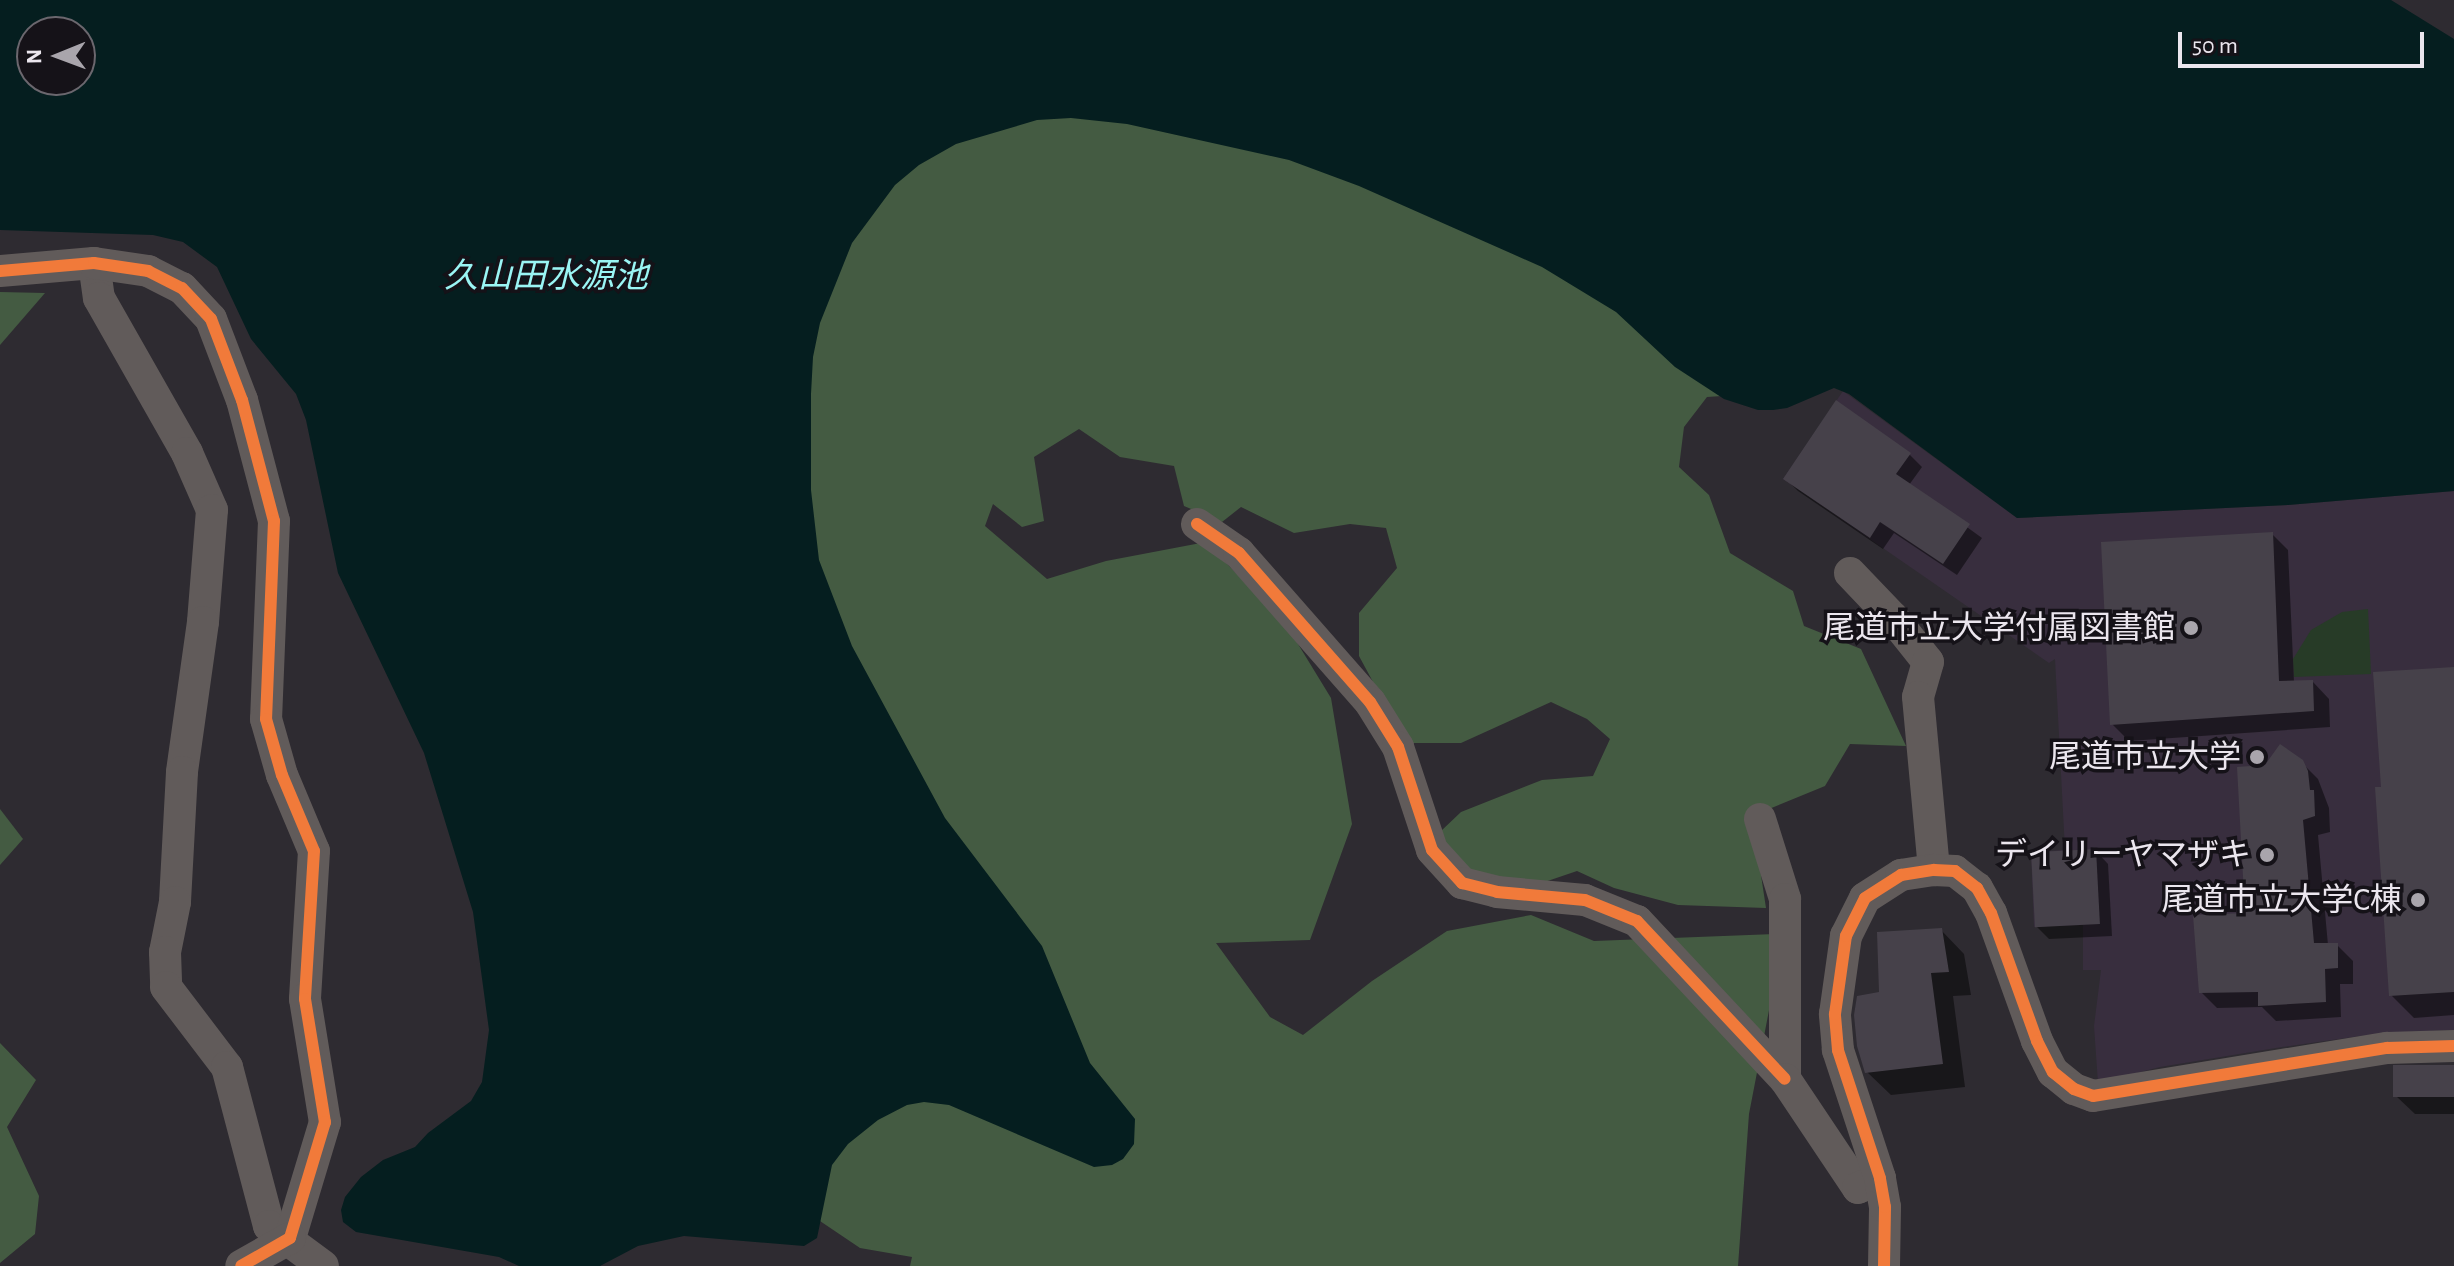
<!DOCTYPE html>
<html>
<head>
<meta charset="utf-8">
<style>
	body { margin:0 }
	#map { position:relative; width:2454px; height:1266px; overflow:hidden; background:#2e2b31; font-family:"Alegreya Sans","Noto Sans JP",sans-serif }
	div>[style] { position:absolute }
	.built>* { inset:0; background:#382e3e }
	.green>* { inset:0; background:#273b27 }
	.forest>* { inset:0; background:#445b42 }
	.water>* { inset:0; background:#051e1f }
	.shadow>* { inset:0; background:#0007 }
	.building>* { inset:0; background:#46414a; transform-origin:0 0 }
	.minor>* { height:32px; margin:-16px; padding:0 16px; transform-origin:16px; border-radius:16px; background:#615b5a }
	.cycleway>* { height:12px; margin:-6px; padding:0 6px; transform-origin:6px; border-radius:6px; background:#f17a3a }
	.dots>* { width:22px; height:22px; translate:-50% -50%; box-sizing:border-box; border:4px solid #151218; border-radius:50% }
	span { translate:-50% -50%; white-space:nowrap; text-align:center; line-height:1.15; -webkit-text-stroke:7px #151218; paint-order:stroke }
	.poi-label { font-size:32px; color:#ebe6ee }
	.right { translate:-100% -50%; text-align:right }
	.water-label { font-size:34px; color:#9af5f4; font-style:italic }
	.north { position:absolute; left:16px; top:16px; width:80px; height:80px; box-sizing:border-box; background:#151218; border:2px solid #6b676e; border-radius:50%; rotate:269deg; font-size:22px; font-weight:700; line-height:32px; text-align:center; color:#ebe6ee }
	.north::after { content:''; display:block; margin:auto; width:28px; height:36px; background:#a9a5ac; clip-path:polygon(50% 0,100% 100%,50% 72%,0 100%) }
	.scale { position:absolute; left:2178px; top:32px; width:246px; height:36px; box-sizing:border-box; border:4px solid #ebe6ee; border-top:0; padding-left:10px; font-size:24px; line-height:28px; white-space:nowrap; color:#ebe6ee; -webkit-text-stroke:6px #151218; paint-order:stroke }
</style>
</head>
<body>
<div id="map">
	<div class="built">
		<i style="clip-path:polygon(1843px 391px,2017px 518px,2288px 505px,2454px 491px,2454px 1030px,2382px 1033px,2282px 1047px,2160px 1067px,2098px 1083px,2094px 1026px,2101px 970px,2083px 970px,2083px 925px,2034px 927px,2031px 852px,2065px 850px,2055px 659px,2049px 663px,1783px 479px)"></i>
	</div>
	<div class="green">
		<i style="clip-path:polygon(2368px 609px,2371px 674px,2294px 677px,2293px 659px,2311px 630px,2342px 612px)"></i>
	</div>
	<div class="forest">
		<i style="clip-path:polygon(926px 113px,1331px 124px,1767px 393px,1707px 397px,1684px 427px,1679px 467px,1709px 495px,1730px 553px,1793px 591px,1804px 626px,1861px 649px,1906px 746px,1850px 744px,1825px 786px,1752px 816px,1766px 908px,1678px 905px,1614px 888px,1577px 871px,1500px 897px,1449px 870px,1441px 831px,1461px 812px,1542px 780px,1593px 776px,1610px 739px,1587px 719px,1551px 702px,1461px 743px,1406px 743px,1359px 656px,1359px 613px,1397px 568px,1386px 528px,1350px 524px,1294px 533px,1241px 507px,1222px 522px,1184px 506px,1174px 466px,1120px 457px,1079px 429px,1034px 457px,1044px 521px,1022px 527px,993px 504px,985px 526px,1047px 579px,1106px 561px,1206px 542px,1287px 626px,1331px 698px,1352px 824px,1310px 940px,1216px 943px,1270px 1017px,1303px 1035px,1372px 981px,1447px 931px,1531px 915px,1594px 941px,1775px 934px,1771px 1000px,1749px 1114px,1738px 1266px,910px 1266px,912px 1257px,860px 1248px,817px 1219px,797px 1154px,950px 897px,775px 478px,816px 295px)"></i>
		<i style="clip-path:polygon(0 292px,45px 293px,0 345px)"></i>
		<i style="clip-path:polygon(0 809px,23px 839px,0 865px)"></i>
		<i style="clip-path:polygon(0 1043px,36px 1080px,7px 1127px,39px 1196px,35px 1234px,0 1263px)"></i>
	</div>
	<div class="water">
		<i style="clip-path:polygon(evenodd,0 0,2391px 0,2454px 39px,2454px 491px,2288px 505px,2017px 518px,1849px 394px,1834px 388px,1787px 408px,1773px 410px,1758px 410px,1724px 399px,1675px 367px,1616px 312px,1542px 267px,1359px 186px,1289px 160px,1127px 124px,1071px 118px,1037px 120px,956px 144px,919px 165px,895px 185px,852px 243px,820px 323px,813px 357px,811px 394px,811px 490px,819px 560px,852px 646px,945px 818px,1042px 946px,1090px 1063px,1135px 1119px,1134px 1144px,1123px 1159px,1112px 1165px,1094px 1167px,949px 1105px,924px 1102px,907px 1105px,878px 1120px,848px 1144px,832px 1165px,817px 1238px,804px 1246px,684px 1236px,638px 1246px,600px 1266px,519px 1266px,499px 1257px,356px 1232px,343px 1222px,341px 1210px,345px 1197px,361px 1177px,383px 1160px,415px 1147px,428px 1133px,471px 1101px,482px 1082px,489px 1030px,473px 912px,424px 753px,338px 573px,306px 420px,296px 394px,251px 339px,217px 267px,183px 242px,153px 235px,0 230px,0 0,32px 32px,80px 32px,80px 80px,32px 80px,32px 32px)"></i>
	</div>
	<div class="shadow">
		<i style="clip-path:polygon(1910px 455px,1922px 467px,1909px 485px,1982px 538px,1957px 575px,1894px 533px,1883px 549px,1798px 491px,1786px 479px)"></i>
		<i style="clip-path:polygon(2272px 534px,2288px 550px,2294px 682px,2313px 682px,2329px 699px,2330px 727px,2129px 741px,2112px 724px)"></i>
		<i style="clip-path:polygon(2454px 669px,2454px 1015px,2414px 1018px,2391px 995px,2383px 789px)"></i>
		<i style="clip-path:polygon(2301px 762px,2318px 779px,2329px 808px,2330px 832px,2318px 835px,2328px 945px,2337px 945px,2353px 961px,2353px 984px,2340px 984px,2341px 1017px,2276px 1021px,2262px 1007px,2217px 1008px,2201px 992px,2247px 915px)"></i>
		<i style="clip-path:polygon(2096px 851px,2108px 864px,2112px 936px,2049px 939px,2036px 926px)"></i>
		<i style="clip-path:polygon(1941px 930px,1964px 954px,1971px 995px,1953px 996px,1965px 1087px,1891px 1095px,1867px 1072px,1881px 994px)"></i>
		<i style="clip-path:polygon(2454px 1067px,2454px 1114px,2415px 1114px,2396px 1096px)"></i>
	</div>
	<div class="building">
		<i style="clip-path:polygon(1836px 400px,1911px 453px,1896px 474px,1970px 524px,1943px 564px,1880px 522px,1870px 538px,1783px 479px)"></i>
		<i style="clip-path:polygon(2273px 532px,2279px 681px,2313px 680px,2314px 711px,2110px 725px,2101px 542px)"></i>
		<i style="clip-path:polygon(2454px 667px,2454px 992px,2389px 996px,2375px 787px,2381px 787px,2373px 672px)"></i>
		<i style="clip-path:polygon(2280px 744px,2303px 760px,2308px 771px,2310px 790px,2314px 790px,2315px 816px,2303px 820px,2314px 943px,2338px 943px,2338px 968px,2325px 969px,2326px 1002px,2258px 1006px,2258px 992px,2199px 993px,2193px 915px,2245px 913px,2237px 767px,2265px 765px)"></i>
		<i style="left:2096px;top:849px;width:75px;height:65px;rotate:87deg"></i>
		<i style="clip-path:polygon(1942px 928px,1949px 972px,1931px 973px,1943px 1064px,1865px 1073px,1857px 1046px,1854px 1015px,1857px 996px,1879px 992px,1877px 932px)"></i>
		<i style="left:2454px;top:1065px;width:32px;height:61px;rotate:90deg"></i>
	</div>
	<div class="minor">
		<i style="left:94px;top:263px;width:35px;rotate:82deg"></i>
		<i style="left:99px;top:298px;width:178px;rotate:60.4deg"></i>
		<i style="left:187px;top:453px;width:62px;rotate:66.3deg"></i>
		<i style="left:212px;top:510px;width:112px;rotate:94.6deg"></i>
		<i style="left:203px;top:622px;width:151px;rotate:98deg"></i>
		<i style="left:182px;top:772px;width:130px;rotate:93.1deg"></i>
		<i style="left:175px;top:902px;width:51px;rotate:101.3deg"></i>
		<i style="left:165px;top:952px;width:35px;rotate:88deg"></i>
		<i style="left:166px;top:987px;width:101px;rotate:52.7deg"></i>
		<i style="left:227px;top:1067px;width:164px;rotate:75.2deg"></i>
		<i style="left:269px;top:1226px;width:67px;rotate:36.5deg"></i>
		<i style="left:0;top:271px;width:94px;rotate:-4.9deg"></i>
		<i style="left:94px;top:263px;width:55px;rotate:8.4deg"></i>
		<i style="left:148px;top:271px;width:38px;rotate:27deg"></i>
		<i style="left:182px;top:288px;width:42px;rotate:46.9deg"></i>
		<i style="left:211px;top:319px;width:87px;rotate:69.1deg"></i>
		<i style="left:242px;top:400px;width:125px;rotate:75.2deg"></i>
		<i style="left:274px;top:521px;width:198px;rotate:92.3deg"></i>
		<i style="left:266px;top:719px;width:58px;rotate:74.1deg"></i>
		<i style="left:282px;top:775px;width:82px;rotate:67.2deg"></i>
		<i style="left:314px;top:851px;width:148px;rotate:93.5deg"></i>
		<i style="left:305px;top:999px;width:125px;rotate:80.8deg"></i>
		<i style="left:325px;top:1122px;width:121px;rotate:106.8deg"></i>
		<i style="left:290px;top:1238px;width:56px;rotate:150.3deg"></i>
		<i style="left:1197px;top:524px;width:51px;rotate:34.6deg"></i>
		<i style="left:1239px;top:553px;width:198px;rotate:48.7deg"></i>
		<i style="left:1370px;top:702px;width:53px;rotate:58.1deg"></i>
		<i style="left:1398px;top:747px;width:108px;rotate:71.7deg"></i>
		<i style="left:1432px;top:850px;width:45px;rotate:47.7deg"></i>
		<i style="left:1462px;top:883px;width:36px;rotate:14deg"></i>
		<i style="left:1497px;top:892px;width:88px;rotate:5.2deg"></i>
		<i style="left:1585px;top:900px;width:56px;rotate:22deg"></i>
		<i style="left:1637px;top:921px;width:216px;rotate:46.9deg"></i>
		<i style="left:1850px;top:573px;width:62px;rotate:46.3deg"></i>
		<i style="left:1893px;top:618px;width:56px;rotate:51.5deg"></i>
		<i style="left:1928px;top:662px;width:36px;rotate:106deg"></i>
		<i style="left:1918px;top:697px;width:174px;rotate:84.7deg"></i>
		<i style="left:1760px;top:819px;width:84px;rotate:72.6deg"></i>
		<i style="left:1785px;top:899px;width:180px;rotate:90deg"></i>
		<i style="left:1785px;top:1079px;width:131px;rotate:56.2deg"></i>
		<i style="left:1858px;top:1188px;width:24px;rotate:-24deg"></i>
		<i style="left:1884px;top:1266px;width:59px;rotate:-89deg"></i>
		<i style="left:1885px;top:1207px;width:29px;rotate:-100deg"></i>
		<i style="left:1880px;top:1178px;width:135px;rotate:-108.2deg"></i>
		<i style="left:1838px;top:1050px;width:36px;rotate:-95deg"></i>
		<i style="left:1835px;top:1014px;width:79px;rotate:-82deg"></i>
		<i style="left:1846px;top:936px;width:42px;rotate:-63.4deg"></i>
		<i style="left:1865px;top:898px;width:43px;rotate:-32.6deg"></i>
		<i style="left:1901px;top:875px;width:33px;rotate:-9deg"></i>
		<i style="left:1934px;top:870px;width:21px;rotate:3deg"></i>
		<i style="left:1955px;top:871px;width:28px;rotate:38deg"></i>
		<i style="left:1977px;top:888px;width:29px;rotate:61deg"></i>
		<i style="left:1991px;top:913px;width:136px;rotate:70.2deg"></i>
		<i style="left:2037px;top:1041px;width:35px;rotate:63deg"></i>
		<i style="left:2053px;top:1072px;width:27px;rotate:39deg"></i>
		<i style="left:2074px;top:1089px;width:20px;rotate:20deg"></i>
		<i style="left:2093px;top:1096px;width:298px;rotate:-9.3deg"></i>
		<i style="left:2387px;top:1048px;width:67px;rotate:-1.7deg"></i>
	</div>
	<div class="cycleway">
		<i style="left:0;top:271px;width:94px;rotate:-4.9deg"></i>
		<i style="left:94px;top:263px;width:55px;rotate:8.4deg"></i>
		<i style="left:148px;top:271px;width:38px;rotate:27deg"></i>
		<i style="left:182px;top:288px;width:42px;rotate:46.9deg"></i>
		<i style="left:211px;top:319px;width:87px;rotate:69.1deg"></i>
		<i style="left:242px;top:400px;width:125px;rotate:75.2deg"></i>
		<i style="left:274px;top:521px;width:198px;rotate:92.3deg"></i>
		<i style="left:266px;top:719px;width:58px;rotate:74.1deg"></i>
		<i style="left:282px;top:775px;width:82px;rotate:67.2deg"></i>
		<i style="left:314px;top:851px;width:148px;rotate:93.5deg"></i>
		<i style="left:305px;top:999px;width:125px;rotate:80.8deg"></i>
		<i style="left:325px;top:1122px;width:121px;rotate:106.8deg"></i>
		<i style="left:290px;top:1238px;width:56px;rotate:150.3deg"></i>
		<i style="left:1197px;top:524px;width:51px;rotate:34.6deg"></i>
		<i style="left:1239px;top:553px;width:198px;rotate:48.7deg"></i>
		<i style="left:1370px;top:702px;width:53px;rotate:58.1deg"></i>
		<i style="left:1398px;top:747px;width:108px;rotate:71.7deg"></i>
		<i style="left:1432px;top:850px;width:45px;rotate:47.7deg"></i>
		<i style="left:1462px;top:883px;width:36px;rotate:14deg"></i>
		<i style="left:1497px;top:892px;width:88px;rotate:5.2deg"></i>
		<i style="left:1585px;top:900px;width:56px;rotate:22deg"></i>
		<i style="left:1637px;top:921px;width:216px;rotate:46.9deg"></i>
		<i style="left:1884px;top:1266px;width:59px;rotate:-89deg"></i>
		<i style="left:1885px;top:1207px;width:29px;rotate:-100deg"></i>
		<i style="left:1880px;top:1178px;width:135px;rotate:-108.2deg"></i>
		<i style="left:1838px;top:1050px;width:36px;rotate:-95deg"></i>
		<i style="left:1835px;top:1014px;width:79px;rotate:-82deg"></i>
		<i style="left:1846px;top:936px;width:42px;rotate:-63.4deg"></i>
		<i style="left:1865px;top:898px;width:43px;rotate:-32.6deg"></i>
		<i style="left:1901px;top:875px;width:33px;rotate:-9deg"></i>
		<i style="left:1934px;top:870px;width:21px;rotate:3deg"></i>
		<i style="left:1955px;top:871px;width:28px;rotate:38deg"></i>
		<i style="left:1977px;top:888px;width:29px;rotate:61deg"></i>
		<i style="left:1991px;top:913px;width:136px;rotate:70.2deg"></i>
		<i style="left:2037px;top:1041px;width:35px;rotate:63deg"></i>
		<i style="left:2053px;top:1072px;width:27px;rotate:39deg"></i>
		<i style="left:2074px;top:1089px;width:20px;rotate:20deg"></i>
		<i style="left:2093px;top:1096px;width:298px;rotate:-9.3deg"></i>
		<i style="left:2387px;top:1048px;width:67px;rotate:-1.7deg"></i>
	</div>
	<div class="dots">
		<i style="left:2191px;top:628px;background:#a9a5ac"></i>
		<i style="left:2257px;top:757px;background:#a9a5ac"></i>
		<i style="left:2267px;top:855px;background:#a9a5ac"></i>
		<i style="left:2418px;top:900px;background:#a9a5ac"></i>
	</div>
	<div class="poi-label">
		<span class="right" style="left:2175px;top:628px">尾道市立大学付属図書館</span>
		<span class="right" style="left:2241px;top:757px">尾道市立大学</span>
		<span class="right" style="left:2251px;top:855px">デイリーヤマザキ</span>
		<span class="right" style="left:2402px;top:900px">尾道市立大学C棟</span>
	</div>
	<div class="water-label">
		<span style="left:546px;top:278px">久山田水源池</span>
	</div>
	<div class="north">N</div>
	<div class="scale">50 m</div>
</div>
</body>
</html>
